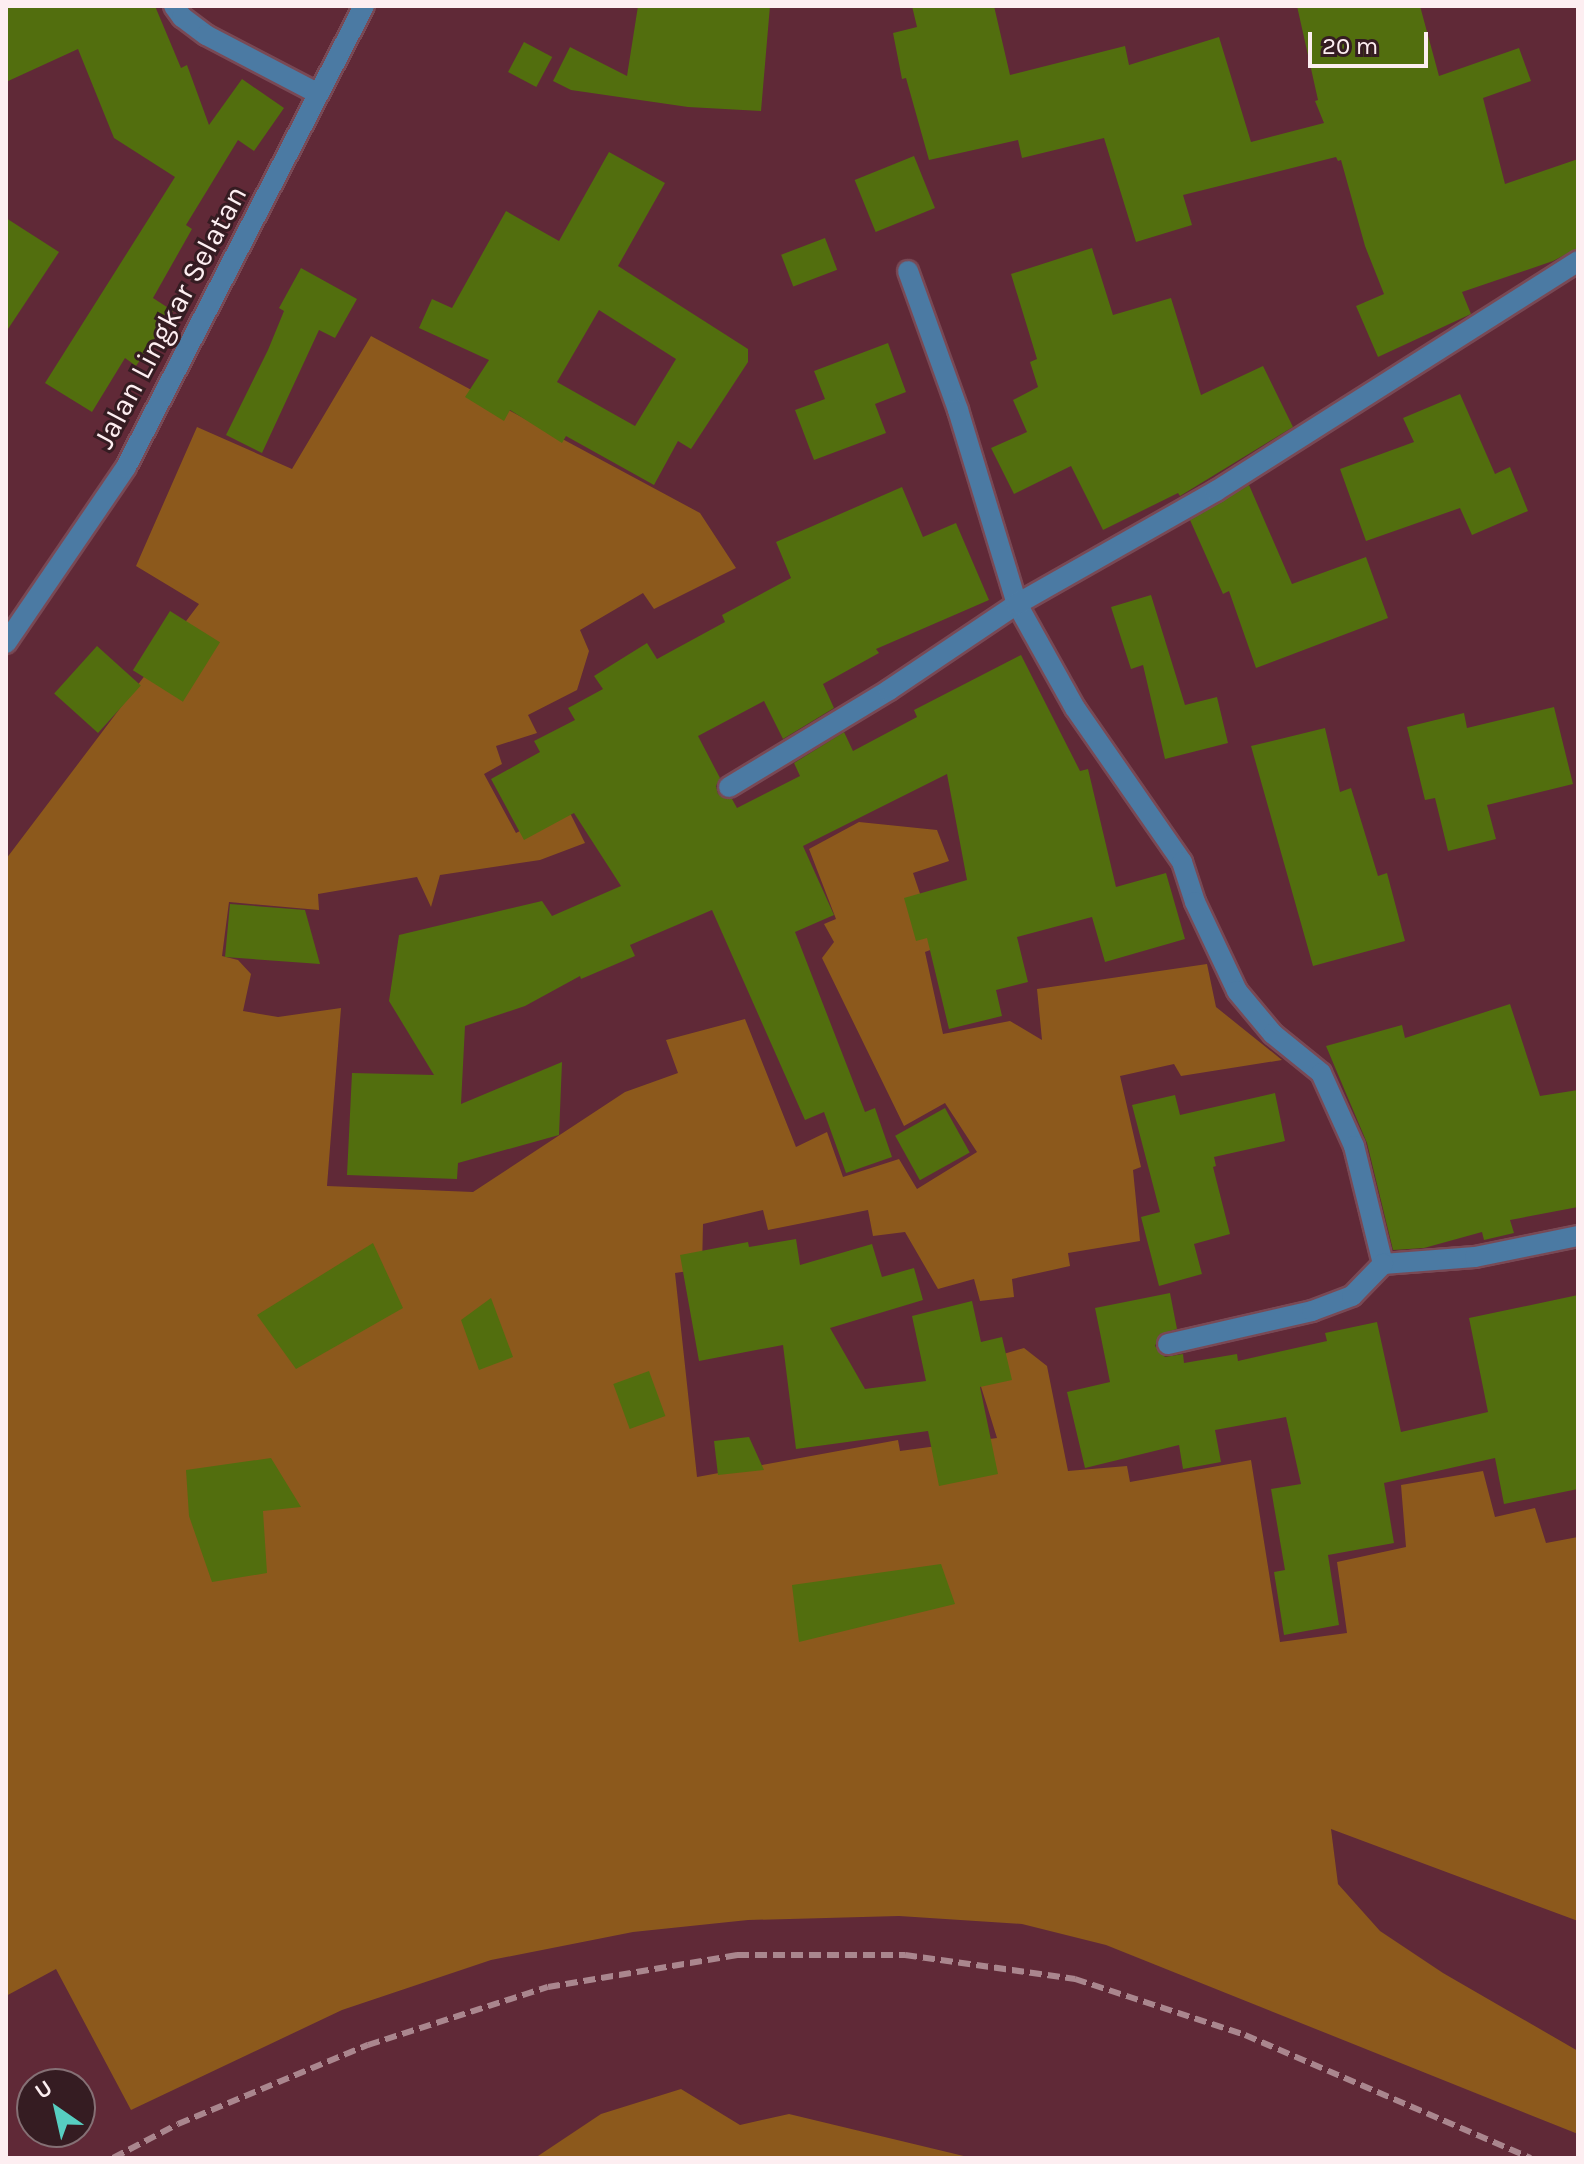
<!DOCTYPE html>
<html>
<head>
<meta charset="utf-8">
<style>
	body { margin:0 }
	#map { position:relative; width:1584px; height:2164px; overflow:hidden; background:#602937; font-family:Karla,sans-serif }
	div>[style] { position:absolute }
	.green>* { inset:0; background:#8c591c }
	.building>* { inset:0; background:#526e0e; transform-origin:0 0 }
	.roads { filter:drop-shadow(2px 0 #794955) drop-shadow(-2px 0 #794955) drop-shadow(0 2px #794955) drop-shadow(0 -2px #794955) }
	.minor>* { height:20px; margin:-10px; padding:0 10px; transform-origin:10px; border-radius:10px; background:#4b7aa3 }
	.tertiary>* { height:20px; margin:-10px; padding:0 10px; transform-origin:10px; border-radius:10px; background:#4b7aa3 }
	.rail>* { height:6px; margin-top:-3px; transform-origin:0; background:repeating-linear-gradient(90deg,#aa868e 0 12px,transparent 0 18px) }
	span { translate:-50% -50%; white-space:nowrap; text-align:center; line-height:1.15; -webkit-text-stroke:6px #351c22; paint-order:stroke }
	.street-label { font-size:30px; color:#fdeef1 }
	.frame { position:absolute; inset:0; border:8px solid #fdeef1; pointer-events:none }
	.north { position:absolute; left:16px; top:2068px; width:80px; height:80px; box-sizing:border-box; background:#351c22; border:2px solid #857075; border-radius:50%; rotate:326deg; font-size:22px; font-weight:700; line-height:32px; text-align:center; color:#fdeef1 }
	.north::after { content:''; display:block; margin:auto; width:28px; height:36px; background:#57cec1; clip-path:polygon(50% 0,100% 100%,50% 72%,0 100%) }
	.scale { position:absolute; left:1308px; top:32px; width:120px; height:36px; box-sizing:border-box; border:4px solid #fdeef1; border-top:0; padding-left:10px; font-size:24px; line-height:28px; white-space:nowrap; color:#fdeef1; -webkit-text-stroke:6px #351c22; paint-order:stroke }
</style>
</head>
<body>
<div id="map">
	<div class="green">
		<i style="clip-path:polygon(371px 336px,700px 513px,736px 568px,654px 609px,643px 593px,580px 630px,589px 651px,577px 690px,528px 715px,537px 733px,496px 746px,502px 764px,484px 774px,516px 833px,567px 807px,585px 843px,540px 860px,440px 875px,431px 907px,417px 877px,318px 894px,319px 910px,229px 902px,222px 956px,238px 960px,251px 974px,243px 1011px,278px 1017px,341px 1008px,327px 1186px,473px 1192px,625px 1092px,678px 1073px,666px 1040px,745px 1019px,796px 1147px,827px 1132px,843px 1177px,899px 1159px,917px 1189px,977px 1152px,945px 1103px,904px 1126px,822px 958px,834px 942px,824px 924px,836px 919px,809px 849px,859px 822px,937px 830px,949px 861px,913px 873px,938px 947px,925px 952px,943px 1034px,1010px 1021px,1042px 1040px,1037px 989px,1207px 964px,1216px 1007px,1282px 1060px,1181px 1076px,1174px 1064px,1120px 1076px,1141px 1167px,1133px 1170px,1140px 1241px,1068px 1253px,1070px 1266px,1012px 1279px,1014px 1297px,980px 1301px,974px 1279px,938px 1289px,905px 1232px,873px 1236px,868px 1210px,768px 1230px,763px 1210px,703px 1224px,702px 1269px,675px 1273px,697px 1477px,898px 1440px,900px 1451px,997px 1438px,978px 1377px,1000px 1355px,1024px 1348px,1047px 1366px,1068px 1471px,1127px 1466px,1130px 1482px,1251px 1460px,1280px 1642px,1347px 1633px,1337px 1562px,1406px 1547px,1401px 1485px,1483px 1471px,1495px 1517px,1535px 1508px,1546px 1543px,1578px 1537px,1578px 1921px,1331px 1829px,1338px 1884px,1380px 1931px,1443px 1973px,1578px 2051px,1578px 2134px,1106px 1945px,1022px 1924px,899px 1916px,748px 1920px,633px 1932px,491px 1960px,342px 2010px,131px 2110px,56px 1969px,6px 1996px,6px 859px,199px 604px,136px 566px,197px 427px,292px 469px)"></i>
		<i style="clip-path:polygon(681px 2089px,740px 2125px,789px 2114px,972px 2158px,535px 2158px,601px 2114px)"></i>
	</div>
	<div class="building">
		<i style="clip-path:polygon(6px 6px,155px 6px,181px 68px,187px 65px,209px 125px,242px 79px,284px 108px,254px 151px,238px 140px,186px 225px,192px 229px,153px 298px,173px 311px,136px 366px,125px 358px,92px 412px,45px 383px,175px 177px,114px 138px,78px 49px,6px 82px)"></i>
		<i style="clip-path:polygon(638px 6px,770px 6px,761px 111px,688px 107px,571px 90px,553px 81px,570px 47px,627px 76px)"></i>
		<i style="clip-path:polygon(912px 6px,994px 6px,1010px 75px,1125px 46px,1129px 65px,1219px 37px,1251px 142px,1324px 123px,1315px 101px,1318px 100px,1297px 6px,1420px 6px,1439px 76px,1519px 48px,1531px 81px,1483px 98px,1505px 184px,1578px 159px,1578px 248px,1553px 261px,1462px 292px,1471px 314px,1378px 357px,1356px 306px,1384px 294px,1365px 246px,1341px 160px,1338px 161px,1336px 157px,1183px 195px,1192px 225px,1136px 242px,1104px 138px,1022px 158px,1018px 140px,929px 160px,906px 78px,902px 79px,893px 33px,917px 27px)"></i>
		<i style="left:524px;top:42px;width:32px;height:34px;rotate:28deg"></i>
		<i style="clip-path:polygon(evenodd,609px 152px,665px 183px,618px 266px,748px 349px,748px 362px,691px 449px,678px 441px,654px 485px,566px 436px,562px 443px,510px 410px,504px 421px,465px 397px,489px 360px,419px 328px,432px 299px,452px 308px,506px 211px,559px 241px,609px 152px,599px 310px,676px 359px,635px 426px,557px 382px,599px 310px)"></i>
		<i style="left:914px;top:156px;width:56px;height:64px;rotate:68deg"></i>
		<i style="clip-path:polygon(6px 218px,59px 252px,6px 332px)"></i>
		<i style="left:825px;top:238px;width:34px;height:47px;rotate:69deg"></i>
		<i style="clip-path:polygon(1092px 248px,1113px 315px,1171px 298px,1201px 395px,1263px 366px,1293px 427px,1180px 496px,1178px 493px,1103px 530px,1071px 466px,1014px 494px,991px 448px,1027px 432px,1013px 400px,1038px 387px,1030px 362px,1037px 359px,1011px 274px)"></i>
		<i style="clip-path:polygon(301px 268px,357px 299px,335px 338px,319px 330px,262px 453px,226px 435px,268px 350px,284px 311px,279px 308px)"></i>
		<i style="clip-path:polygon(888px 343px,906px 392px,875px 404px,886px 433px,814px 460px,795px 410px,825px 399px,814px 371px)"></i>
		<i style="clip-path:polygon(1460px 394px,1495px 474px,1510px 467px,1528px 511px,1472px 535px,1460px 508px,1366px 541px,1340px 469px,1414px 442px,1403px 418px)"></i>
		<i style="clip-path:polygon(1249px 485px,1292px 584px,1366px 557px,1388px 618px,1256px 668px,1229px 591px,1223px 594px,1190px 520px)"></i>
		<i style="clip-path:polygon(902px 487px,923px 537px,956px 523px,989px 600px,876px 649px,879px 653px,823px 684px,834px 708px,783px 739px,764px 701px,698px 736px,720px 778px,716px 786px,718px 794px,732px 799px,737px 808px,800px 776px,794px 763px,844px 732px,853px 751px,917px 717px,914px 710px,1021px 655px,1080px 771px,1088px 769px,1116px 887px,1166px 873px,1185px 939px,1105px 962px,1092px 917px,1017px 937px,1028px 982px,996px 990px,1002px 1016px,949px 1029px,927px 938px,916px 941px,904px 898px,967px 880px,947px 774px,803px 846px,834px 915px,795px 932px,865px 1112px,875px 1108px,892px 1157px,846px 1173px,824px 1112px,805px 1120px,712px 910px,630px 945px,635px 956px,581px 979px,580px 976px,525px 1006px,465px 1026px,461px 1104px,562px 1062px,559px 1135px,458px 1163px,457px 1179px,347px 1175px,352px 1073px,434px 1075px,389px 1001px,399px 935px,542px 901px,552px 916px,621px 886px,574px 813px,524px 840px,491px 779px,540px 752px,534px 741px,575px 720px,568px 708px,603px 689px,594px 676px,647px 643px,657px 659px,725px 622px,722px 615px,791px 578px,776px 542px)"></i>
		<i style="clip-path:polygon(1151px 595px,1185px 705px,1217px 697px,1228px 743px,1165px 759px,1143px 665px,1131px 669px,1111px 607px)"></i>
		<i style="left:170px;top:611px;width:59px;height:70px;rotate:32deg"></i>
		<i style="left:97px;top:646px;width:59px;height:64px;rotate:42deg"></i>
		<i style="clip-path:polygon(1554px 707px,1573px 784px,1487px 805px,1496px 839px,1448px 851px,1435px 798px,1425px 800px,1407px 727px,1464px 713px,1467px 728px)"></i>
		<i style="clip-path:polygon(1325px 728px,1340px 792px,1351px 788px,1378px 876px,1387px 873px,1405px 941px,1313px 966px,1251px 746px)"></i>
		<i style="clip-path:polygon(230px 904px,305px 910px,320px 964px,225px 957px)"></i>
		<i style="clip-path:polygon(1510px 1004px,1540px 1096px,1578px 1090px,1578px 1207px,1510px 1220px,1514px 1233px,1484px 1240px,1482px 1232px,1424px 1248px,1393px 1250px,1367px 1143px,1326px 1046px,1402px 1025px,1405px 1038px)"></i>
		<i style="clip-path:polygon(1275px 1093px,1285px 1141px,1214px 1157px,1216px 1166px,1213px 1167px,1230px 1234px,1194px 1244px,1202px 1274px,1159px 1286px,1141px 1217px,1160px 1212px,1132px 1105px,1175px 1095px,1180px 1115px)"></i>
		<i style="left:945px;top:1108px;width:51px;height:57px;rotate:61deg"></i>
		<i style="clip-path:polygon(796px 1239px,800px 1265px,872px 1244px,882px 1277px,914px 1268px,923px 1300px,830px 1328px,865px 1389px,926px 1381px,912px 1316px,972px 1301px,981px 1342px,1002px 1337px,1012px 1380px,980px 1387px,998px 1474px,939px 1486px,928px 1431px,796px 1449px,783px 1345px,699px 1361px,680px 1255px,748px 1242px,749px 1247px)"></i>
		<i style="clip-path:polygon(373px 1243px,403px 1308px,296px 1369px,257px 1315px)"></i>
		<i style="clip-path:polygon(1170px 1293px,1177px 1329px,1160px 1334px,1155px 1346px,1165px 1357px,1183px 1354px,1184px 1363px,1237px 1354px,1238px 1361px,1327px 1341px,1325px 1333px,1377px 1322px,1401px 1432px,1488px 1412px,1469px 1318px,1578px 1295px,1578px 1489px,1504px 1504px,1495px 1458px,1384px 1483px,1394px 1543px,1328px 1555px,1339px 1625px,1284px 1635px,1274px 1572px,1285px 1570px,1271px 1489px,1301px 1484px,1286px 1417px,1215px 1430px,1221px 1462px,1183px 1469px,1179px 1445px,1085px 1468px,1067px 1392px,1110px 1382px,1095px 1308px)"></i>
		<i style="clip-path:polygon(491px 1298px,513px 1357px,479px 1370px,461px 1320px)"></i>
		<i style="left:649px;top:1371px;width:48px;height:38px;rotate:70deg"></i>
		<i style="clip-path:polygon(749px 1437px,764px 1470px,718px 1475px,714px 1441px)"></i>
		<i style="clip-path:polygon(271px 1458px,301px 1507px,263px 1511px,267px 1573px,212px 1582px,189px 1516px,186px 1470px)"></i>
		<i style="clip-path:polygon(941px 1564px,955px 1604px,799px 1642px,792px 1585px)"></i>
	</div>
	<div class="roads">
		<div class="minor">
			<i style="left:174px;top:6px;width:14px;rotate:54deg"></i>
			<i style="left:182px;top:17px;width:30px;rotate:37deg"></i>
			<i style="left:206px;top:35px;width:127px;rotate:27.6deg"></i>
			<i style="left:908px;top:271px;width:148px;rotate:70.2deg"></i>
			<i style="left:958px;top:410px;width:203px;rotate:73.1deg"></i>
			<i style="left:1017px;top:604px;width:119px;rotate:60.9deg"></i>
			<i style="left:1075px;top:708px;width:188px;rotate:55.2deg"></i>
			<i style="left:1182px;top:862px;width:42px;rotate:72deg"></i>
			<i style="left:1195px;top:902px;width:98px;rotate:64.7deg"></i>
			<i style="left:1237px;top:991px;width:56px;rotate:50.1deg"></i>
			<i style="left:1273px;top:1034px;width:62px;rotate:39.1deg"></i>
			<i style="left:1321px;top:1073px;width:80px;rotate:65.7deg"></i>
			<i style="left:1354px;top:1146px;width:122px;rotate:76.2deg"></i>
			<i style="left:1383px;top:1264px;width:92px;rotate:-4.4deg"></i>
			<i style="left:1475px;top:1257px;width:105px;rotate:-11.5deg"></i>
			<i style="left:729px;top:787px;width:187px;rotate:-31.2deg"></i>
			<i style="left:889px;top:690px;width:154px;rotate:-33.9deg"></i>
			<i style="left:1017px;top:604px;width:229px;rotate:-29.6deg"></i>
			<i style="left:1216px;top:491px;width:429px;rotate:-32.4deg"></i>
			<i style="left:1168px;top:1344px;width:148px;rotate:-12.9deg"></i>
			<i style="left:1312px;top:1311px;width:43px;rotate:-20.6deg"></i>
			<i style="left:1352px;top:1296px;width:45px;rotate:-45.9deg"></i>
		</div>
		<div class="tertiary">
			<i style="left:6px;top:643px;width:213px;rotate:-55.7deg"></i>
			<i style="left:126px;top:467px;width:519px;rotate:-62.69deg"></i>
		</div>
	</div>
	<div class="rail">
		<i style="left:113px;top:2158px;width:73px;rotate:-27.6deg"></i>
		<i style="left:178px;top:2124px;width:206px;rotate:-22.6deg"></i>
		<i style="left:368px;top:2045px;width:189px;rotate:-17.9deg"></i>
		<i style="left:548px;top:1987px;width:192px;rotate:-9.6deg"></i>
		<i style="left:737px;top:1955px;width:168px"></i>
		<i style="left:905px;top:1955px;width:172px;rotate:8deg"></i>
		<i style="left:1075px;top:1979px;width:179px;rotate:18.2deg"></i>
		<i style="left:1245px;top:2035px;width:311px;rotate:23.3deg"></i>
	</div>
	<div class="street-label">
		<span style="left:170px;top:317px;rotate:-62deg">Jalan Lingkar Selatan</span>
	</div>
	<div class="frame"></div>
	<div class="north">U</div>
	<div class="scale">20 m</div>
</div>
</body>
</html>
